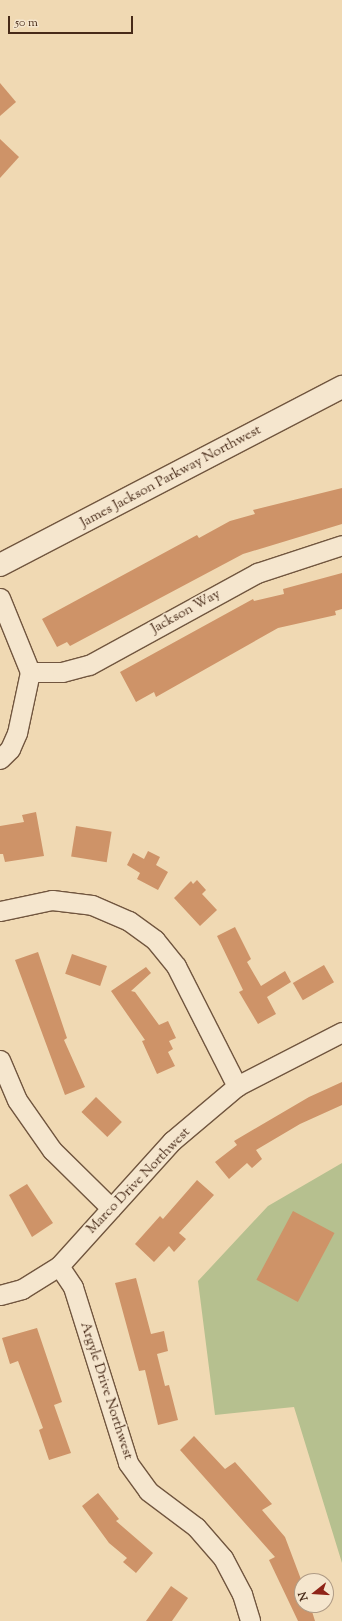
<!DOCTYPE html>
<html>
<head>
<meta charset="utf-8">
<style>
	body { margin:0 }
	#map { position:relative; width:342px; height:1621px; overflow:hidden; background:#f0d9b3; font-family:"Sorts Mill Goudy",serif }
	div>[style] { position:absolute }
	.green>* { inset:0; background:#b6c08f }
	.building>* { inset:0; background:#ce9368; transform-origin:0 0 }
	.roads { filter:drop-shadow(1px 0 #71563f) drop-shadow(-1px 0 #71563f) drop-shadow(0 1px #71563f) drop-shadow(0 -1px #71563f) }
	.minor>* { height:19px; margin:-9.5px; padding:0 9.5px; transform-origin:9.5px; border-radius:9.5px; background:#f5e6ce }
	.secondary>* { height:22px; margin:-11px; padding:0 11px; transform-origin:11px; border-radius:11px; background:#f5e6ce }
	span { translate:-50% -50%; white-space:nowrap; text-align:center; line-height:1.15; -webkit-text-stroke:3.5px #f5e6ce; paint-order:stroke }
	.street-label { font-size:14px; color:#472a18 }
	.north { position:absolute; left:294px; top:1573px; width:40px; height:40px; box-sizing:border-box; background:#f5e6ce; border:1px solid #af9b85; border-radius:50%; rotate:253deg; font-size:11px; font-weight:700; line-height:16px; text-align:center; color:#472a18 }
	.north::after { content:''; display:block; margin:auto; width:14px; height:18px; background:#8f2418; clip-path:polygon(50% 0,100% 100%,50% 72%,0 100%) }
	.scale { position:absolute; left:8px; top:16px; width:125px; height:18px; box-sizing:border-box; border:2px solid #472a18; border-top:0; padding-left:5px; font-size:12px; line-height:14px; white-space:nowrap; color:#472a18; -webkit-text-stroke:3px #f5e6ce; paint-order:stroke }
</style>
</head>
<body>
<div id="map">
	<div class="green">
		<i style="clip-path:polygon(342px 1163px,342px 1563px,294px 1407px,215px 1415px,198px 1281px,268px 1206px)"></i>
	</div>
	<div class="building">
		<i style="clip-path:polygon(0 83px,16px 102px,0 116px)"></i>
		<i style="clip-path:polygon(0 139px,19px 157px,0 178px)"></i>
		<i style="clip-path:polygon(342px 488px,342px 524px,243px 554px,70px 646px,67px 642px,57px 647px,42px 619px,197px 535px,199px 538px,230px 521px,255px 514px,253px 510px)"></i>
		<i style="clip-path:polygon(342px 573px,342px 609px,335px 611px,336px 615px,278px 628px,156px 697px,154px 692px,136px 702px,120px 672px,253px 599px,254px 601px,284px 594px,283px 589px)"></i>
		<i style="clip-path:polygon(36px 812px,44px 856px,5px 862px,3px 854px,0 854px,0 826px,24px 822px,22px 815px)"></i>
		<i style="left:76px;top:826px;width:36px;height:31px;rotate:9deg"></i>
		<i style="clip-path:polygon(148px 851px,160px 857px,156px 865px,168px 872px,158px 890px,137px 879px,140px 873px,127px 865px,133px 853px,144px 859px)"></i>
		<i style="clip-path:polygon(197px 880px,206px 890px,202px 894px,217px 910px,200px 926px,174px 898px,191px 881px,193px 884px)"></i>
		<i style="clip-path:polygon(235px 927px,251px 959px,247px 962px,261px 986px,285px 971px,291px 982px,267px 997px,276px 1014px,258px 1024px,239px 992px,243px 990px,217px 936px)"></i>
		<i style="clip-path:polygon(38px 952px,67px 1038px,64px 1040px,85px 1087px,65px 1095px,15px 960px)"></i>
		<i style="left:72px;top:954px;width:37px;height:21px;rotate:19deg"></i>
		<i style="left:324px;top:965px;width:20px;height:36px;rotate:60deg"></i>
		<i style="clip-path:polygon(146px 967px,151px 973px,131px 991px,135px 992px,159px 1025px,168px 1021px,176px 1038px,169px 1041px,173px 1049px,168px 1052px,175px 1066px,157px 1074px,142px 1041px,145px 1040px,111px 991px)"></i>
		<i style="clip-path:polygon(342px 1082px,342px 1105px,300px 1124px,256px 1150px,262px 1159px,252px 1168px,247px 1163px,229px 1179px,215px 1162px,237px 1145px,234px 1141px,309px 1097px)"></i>
		<i style="left:96px;top:1097px;width:36px;height:21px;rotate:44deg"></i>
		<i style="clip-path:polygon(197px 1180px,214px 1195px,179px 1233px,186px 1239px,174px 1252px,169px 1246px,154px 1262px,135px 1244px,160px 1216px,163px 1219px)"></i>
		<i style="clip-path:polygon(27px 1184px,53px 1223px,32px 1237px,9px 1195px)"></i>
		<i style="left:293px;top:1211px;width:47px;height:78px;rotate:28deg"></i>
		<i style="clip-path:polygon(136px 1278px,151px 1334px,164px 1331px,168px 1351px,157px 1354px,165px 1386px,169px 1385px,178px 1420px,158px 1425px,145px 1370px,139px 1371px,115px 1283px)"></i>
		<i style="clip-path:polygon(37px 1328px,62px 1402px,54px 1405px,71px 1453px,49px 1460px,39px 1430px,43px 1428px,18px 1361px,10px 1364px,2px 1338px)"></i>
		<i style="clip-path:polygon(194px 1436px,225px 1469px,235px 1462px,272px 1504px,262px 1510px,285px 1537px,302px 1582px,302px 1605px,310px 1605px,315px 1621px,298px 1621px,269px 1560px,275px 1557px,180px 1450px)"></i>
		<i style="clip-path:polygon(98px 1493px,119px 1519px,116px 1521px,153px 1553px,136px 1573px,123px 1562px,127px 1558px,109px 1543px,82px 1506px)"></i>
		<i style="clip-path:polygon(171px 1586px,188px 1598px,172px 1621px,146px 1621px)"></i>
	</div>
	<div class="roads">
		<div class="minor">
			<i style="left:0;top:598px;width:80px;rotate:67.9deg"></i>
			<i style="left:30px;top:672px;width:62px;rotate:102deg"></i>
			<i style="left:17px;top:733px;width:17px;rotate:114deg"></i>
			<i style="left:10px;top:749px;width:14px;rotate:135deg"></i>
			<i style="left:30px;top:672px;width:32px"></i>
			<i style="left:62px;top:672px;width:28px;rotate:-15deg"></i>
			<i style="left:89px;top:665px;width:192px;rotate:-28.7deg"></i>
			<i style="left:257px;top:573px;width:89px;rotate:-18.2deg"></i>
			<i style="left:0;top:911px;width:53px;rotate:-11.9deg"></i>
			<i style="left:52px;top:900px;width:40px;rotate:7.1deg"></i>
			<i style="left:92px;top:905px;width:40px;rotate:23.4deg"></i>
			<i style="left:129px;top:921px;width:32px;rotate:36deg"></i>
			<i style="left:155px;top:940px;width:33px;rotate:51deg"></i>
			<i style="left:176px;top:966px;width:135px;rotate:63.1deg"></i>
			<i style="left:0;top:1060px;width:43px;rotate:67deg"></i>
			<i style="left:17px;top:1100px;width:61px;rotate:55deg"></i>
			<i style="left:52px;top:1150px;width:83px;rotate:44.5deg"></i>
			<i style="left:59px;top:1266px;width:25px;rotate:56deg"></i>
			<i style="left:73px;top:1287px;width:184px;rotate:72.6deg"></i>
			<i style="left:128px;top:1463px;width:34px;rotate:54deg"></i>
			<i style="left:148px;top:1491px;width:60px;rotate:36.9deg"></i>
			<i style="left:196px;top:1527px;width:41px;rotate:48.9deg"></i>
			<i style="left:223px;top:1558px;width:41px;rotate:62.2deg"></i>
			<i style="left:242px;top:1594px;width:28px;rotate:73deg"></i>
			<i style="left:0;top:1295px;width:23px;rotate:-15deg"></i>
			<i style="left:22px;top:1289px;width:44px;rotate:-31.9deg"></i>
			<i style="left:59px;top:1266px;width:169px;rotate:-47.9deg"></i>
			<i style="left:172px;top:1141px;width:85px;rotate:-40.2deg"></i>
			<i style="left:237px;top:1086px;width:118px;rotate:-27.2deg"></i>
		</div>
		<div class="secondary">
			<i style="left:0;top:565px;width:386px;rotate:-27.5deg"></i>
		</div>
	</div>
	<div class="street-label">
		<span style="left:171px;top:477px;rotate:-28deg">James Jackson Parkway Northwest</span>
		<span style="left:186px;top:612px;rotate:-29deg">Jackson Way</span>
		<span style="left:139px;top:1181px;rotate:-46deg">Marco Drive Northwest</span>
		<span style="left:106px;top:1391px;rotate:72deg">Argyle Drive Northwest</span>
	</div>
	<div class="north">N</div>
	<div class="scale">50 m</div>
</div>
</body>
</html>
